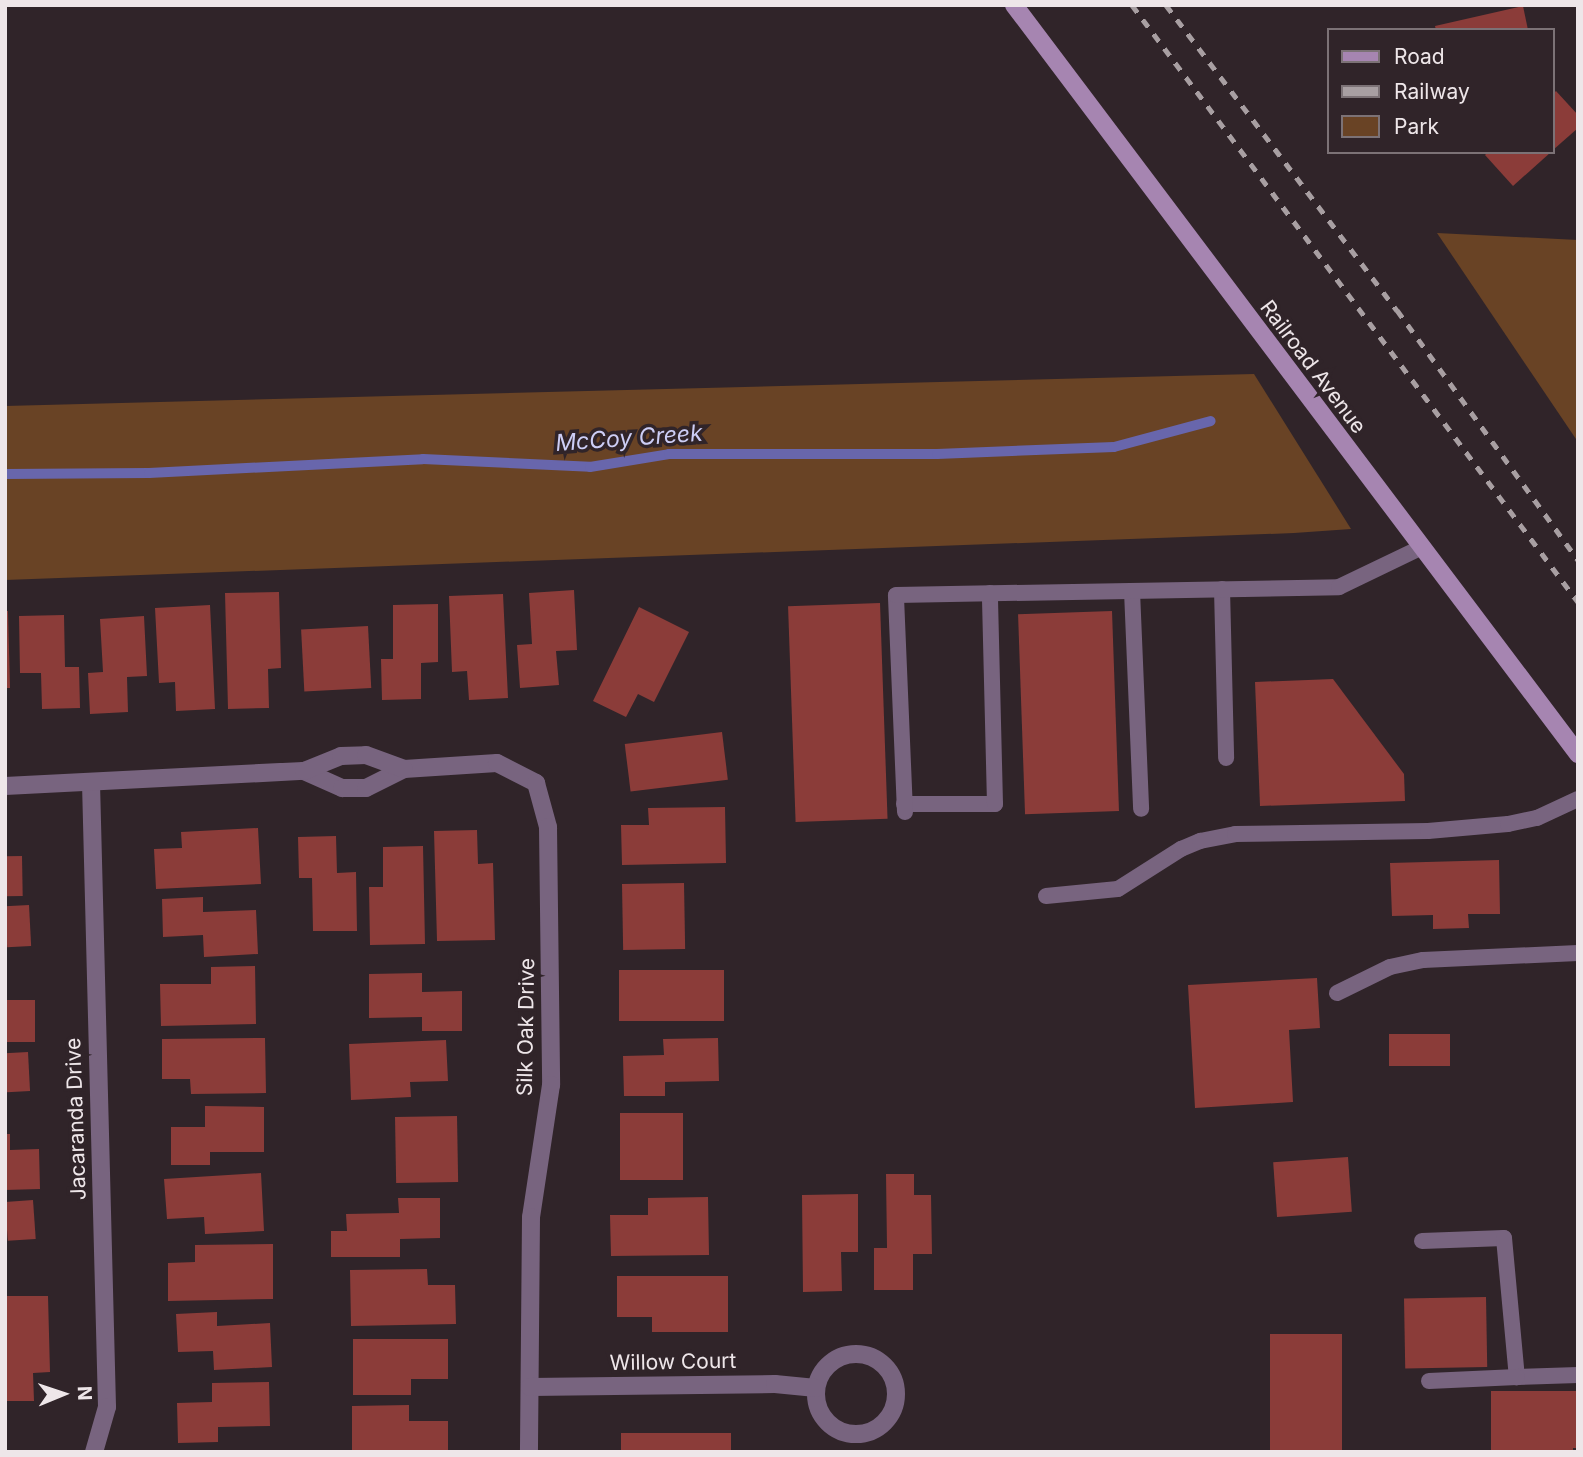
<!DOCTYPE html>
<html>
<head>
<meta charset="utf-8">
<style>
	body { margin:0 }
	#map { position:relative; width:1583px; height:1457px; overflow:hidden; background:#302429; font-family:Inter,sans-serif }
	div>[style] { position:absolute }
	.green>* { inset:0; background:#694325 }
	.stream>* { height:10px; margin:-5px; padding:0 5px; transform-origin:5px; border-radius:5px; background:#6866ac }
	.building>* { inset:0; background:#8b3c39; transform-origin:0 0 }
	.service>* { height:16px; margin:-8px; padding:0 8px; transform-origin:8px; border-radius:8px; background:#78647f }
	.minor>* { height:18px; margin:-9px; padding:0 9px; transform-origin:9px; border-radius:9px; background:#78647f }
	.minor>.ring { margin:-9px; padding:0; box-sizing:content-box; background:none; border:18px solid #78647f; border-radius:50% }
	.secondary>* { height:18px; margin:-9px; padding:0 9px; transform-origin:9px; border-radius:9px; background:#a685b1 }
	.rail>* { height:5px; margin-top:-2.5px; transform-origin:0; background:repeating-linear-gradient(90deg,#a89fa2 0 9px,transparent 0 18px) }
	span { translate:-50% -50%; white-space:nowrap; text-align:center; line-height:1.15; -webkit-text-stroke:7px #302429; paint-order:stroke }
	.street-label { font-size:21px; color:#eee6e9 }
	.water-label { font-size:23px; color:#cdcef6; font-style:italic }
	.frame { position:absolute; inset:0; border:7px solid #eee6e9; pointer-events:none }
	.legend { position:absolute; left:1327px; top:28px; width:228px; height:126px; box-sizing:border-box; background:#302429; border:2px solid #7c7276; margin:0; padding:9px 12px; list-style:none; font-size:21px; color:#eee6e9 }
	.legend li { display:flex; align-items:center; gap:14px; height:35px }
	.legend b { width:35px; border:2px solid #7c7276 }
	.north { position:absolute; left:28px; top:1359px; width:70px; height:70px; -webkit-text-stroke:5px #302429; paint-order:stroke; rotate:88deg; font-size:19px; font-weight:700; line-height:28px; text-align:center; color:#eee6e9 }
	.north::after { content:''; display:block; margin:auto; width:24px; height:32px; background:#eee6e9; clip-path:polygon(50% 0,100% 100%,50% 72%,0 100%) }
</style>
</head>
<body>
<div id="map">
	<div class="green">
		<i style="clip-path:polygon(1437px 233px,1578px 240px,1578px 442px)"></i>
		<i style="clip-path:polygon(1254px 374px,1351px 529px,1294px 533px,5px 580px,5px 406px)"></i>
	</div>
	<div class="stream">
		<i style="left:5px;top:474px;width:144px;rotate:-0.4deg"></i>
		<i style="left:149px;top:473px;width:274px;rotate:-2.9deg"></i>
		<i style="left:423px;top:459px;width:167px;rotate:2.7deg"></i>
		<i style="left:590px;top:467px;width:80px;rotate:-9.3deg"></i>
		<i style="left:669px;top:454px;width:268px"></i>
		<i style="left:937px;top:454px;width:177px;rotate:-2.3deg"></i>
		<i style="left:1114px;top:447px;width:100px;rotate:-15deg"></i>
	</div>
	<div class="building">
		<i style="clip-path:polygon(1523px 6px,1528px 30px,1436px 30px,1435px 26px)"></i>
		<i style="clip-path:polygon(1556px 91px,1578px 115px,1578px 128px,1553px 150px,1553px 94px)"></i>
		<i style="clip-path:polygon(1488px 152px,1551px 152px,1513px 186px,1485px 155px)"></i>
		<i style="clip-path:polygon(574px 590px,577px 650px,556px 651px,559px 685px,520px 688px,517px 645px,532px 644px,529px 593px)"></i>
		<i style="clip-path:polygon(279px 592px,281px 668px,268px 669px,269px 708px,228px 709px,225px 593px)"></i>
		<i style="clip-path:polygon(503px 594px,508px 698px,469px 700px,467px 671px,452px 672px,449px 596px)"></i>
		<i style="left:880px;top:603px;width:216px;height:92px;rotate:88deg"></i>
		<i style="clip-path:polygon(438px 604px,438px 662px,421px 663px,421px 699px,382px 700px,381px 659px,393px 659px,393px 605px)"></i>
		<i style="clip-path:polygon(210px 605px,215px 709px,176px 711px,175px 682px,159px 683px,155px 608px)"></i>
		<i style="clip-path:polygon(639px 607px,689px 632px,654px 702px,638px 694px,626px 717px,593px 701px)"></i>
		<i style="clip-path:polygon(5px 611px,8px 611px,10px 688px,5px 688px)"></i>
		<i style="left:1112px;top:611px;width:200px;height:94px;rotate:88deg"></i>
		<i style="clip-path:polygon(64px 615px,65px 667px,79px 667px,80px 708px,42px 709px,41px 673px,20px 673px,19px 616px)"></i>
		<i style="clip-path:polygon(144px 616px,147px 676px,127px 677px,128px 712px,90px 714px,88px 673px,103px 672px,100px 619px)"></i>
		<i style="left:368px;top:626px;width:62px;height:67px;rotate:87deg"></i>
		<i style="clip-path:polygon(1333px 679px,1404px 774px,1405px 801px,1260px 806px,1255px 682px)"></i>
		<i style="left:722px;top:732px;width:48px;height:98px;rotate:83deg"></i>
		<i style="clip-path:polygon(725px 807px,726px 863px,622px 865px,621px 825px,649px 825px,648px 808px)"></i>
		<i style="clip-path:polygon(258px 828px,261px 884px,156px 889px,154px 849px,182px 848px,181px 832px)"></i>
		<i style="clip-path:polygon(477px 830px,478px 864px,493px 863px,495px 940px,437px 941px,434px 831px)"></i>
		<i style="clip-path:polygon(336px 836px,337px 873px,356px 872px,357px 931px,313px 931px,312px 878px,299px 878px,298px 837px)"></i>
		<i style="clip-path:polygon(423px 846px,425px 944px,370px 945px,369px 887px,383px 887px,383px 847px)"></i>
		<i style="left:22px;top:856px;width:40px;height:17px;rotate:89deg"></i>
		<i style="clip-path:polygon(1499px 860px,1500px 914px,1468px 914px,1469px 928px,1433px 929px,1433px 915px,1392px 916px,1390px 863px)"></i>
		<i style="left:684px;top:883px;width:66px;height:62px;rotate:89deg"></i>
		<i style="clip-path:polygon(203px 897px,203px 912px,256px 910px,258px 954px,204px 957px,203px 935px,163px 937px,162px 899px)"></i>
		<i style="left:29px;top:905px;width:41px;height:24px;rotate:87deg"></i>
		<i style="clip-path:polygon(255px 966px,256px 1024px,161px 1026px,160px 984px,211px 984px,211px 967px)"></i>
		<i style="left:724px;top:970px;width:51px;height:105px;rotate:90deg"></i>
		<i style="clip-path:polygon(422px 973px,422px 992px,462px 991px,462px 1031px,422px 1031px,422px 1017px,369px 1018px,369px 974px)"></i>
		<i style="clip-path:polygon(1317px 978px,1320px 1028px,1289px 1030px,1293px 1102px,1195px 1108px,1188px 985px)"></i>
		<i style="left:35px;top:1000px;width:42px;height:30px;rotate:90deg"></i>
		<i style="left:1389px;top:1034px;width:61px;height:32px"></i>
		<i style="clip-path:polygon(265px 1038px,266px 1093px,191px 1094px,190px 1079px,162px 1079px,162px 1039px)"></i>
		<i style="clip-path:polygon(718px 1038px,719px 1081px,665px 1082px,665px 1096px,624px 1096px,623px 1056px,664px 1055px,663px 1039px)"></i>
		<i style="clip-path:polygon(446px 1040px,448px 1081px,410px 1082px,411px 1097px,351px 1100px,349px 1044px)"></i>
		<i style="left:28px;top:1052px;width:39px;height:23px;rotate:87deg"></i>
		<i style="clip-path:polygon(205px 1106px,264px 1107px,264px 1152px,210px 1152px,210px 1165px,171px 1165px,171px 1127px,205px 1127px)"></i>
		<i style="left:620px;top:1113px;width:63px;height:67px"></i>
		<i style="left:457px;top:1116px;width:66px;height:62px;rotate:89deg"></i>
		<i style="clip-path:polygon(5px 1134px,10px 1134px,10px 1150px,39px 1149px,40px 1189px,5px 1190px)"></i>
		<i style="left:1348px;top:1157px;width:55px;height:75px;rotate:86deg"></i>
		<i style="clip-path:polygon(261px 1173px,264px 1231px,205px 1234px,204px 1217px,167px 1219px,164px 1179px)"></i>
		<i style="clip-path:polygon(886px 1174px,914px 1174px,914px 1195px,931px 1195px,932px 1254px,913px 1254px,913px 1290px,874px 1290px,874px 1248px,887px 1248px)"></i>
		<i style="clip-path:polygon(858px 1194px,858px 1252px,841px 1252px,842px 1291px,803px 1292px,802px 1195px)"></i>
		<i style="clip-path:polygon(708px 1197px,709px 1255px,611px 1256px,610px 1215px,648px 1215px,648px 1198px)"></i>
		<i style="clip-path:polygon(398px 1198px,440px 1198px,440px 1238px,400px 1239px,400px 1257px,331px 1257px,331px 1231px,347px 1231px,346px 1214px,399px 1213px)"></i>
		<i style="left:33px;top:1200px;width:39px;height:28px;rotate:86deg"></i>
		<i style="clip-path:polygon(273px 1244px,273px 1299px,168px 1301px,168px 1263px,195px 1262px,195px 1245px)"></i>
		<i style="clip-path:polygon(427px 1269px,428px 1285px,455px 1285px,456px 1324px,351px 1326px,350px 1270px)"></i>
		<i style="clip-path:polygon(617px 1276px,728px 1276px,728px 1332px,652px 1332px,652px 1317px,617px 1317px)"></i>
		<i style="clip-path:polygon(5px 1296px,48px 1296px,50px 1372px,33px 1373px,34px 1401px,5px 1401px)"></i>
		<i style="left:1486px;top:1297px;width:70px;height:82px;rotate:89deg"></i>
		<i style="clip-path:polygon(217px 1312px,217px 1326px,270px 1323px,272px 1367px,214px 1370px,213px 1351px,178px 1352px,176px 1314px)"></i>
		<i style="left:1270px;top:1334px;width:72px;height:118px"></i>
		<i style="clip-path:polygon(353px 1339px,448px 1339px,448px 1379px,411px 1379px,411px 1395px,353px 1395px)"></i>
		<i style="clip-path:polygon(269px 1382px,270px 1426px,218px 1427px,218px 1442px,178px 1443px,177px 1403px,212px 1402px,212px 1383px)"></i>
		<i style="clip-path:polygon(1491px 1391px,1578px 1391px,1578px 1448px,1573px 1448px,1573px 1452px,1491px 1452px)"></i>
		<i style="clip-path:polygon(409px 1405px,409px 1421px,448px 1421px,448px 1452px,352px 1452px,352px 1406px)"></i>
		<i style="left:731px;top:1433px;width:19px;height:110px;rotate:90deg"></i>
	</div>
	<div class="service">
		<i style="left:1222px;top:589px;width:169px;rotate:88.6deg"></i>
		<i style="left:1132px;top:591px;width:218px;rotate:87.6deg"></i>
		<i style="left:904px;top:804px;width:91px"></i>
		<i style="left:995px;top:804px;width:211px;rotate:-91.4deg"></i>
		<i style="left:905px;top:812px;width:217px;rotate:-92.4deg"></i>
		<i style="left:896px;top:595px;width:443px;rotate:-1deg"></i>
		<i style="left:1339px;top:587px;width:92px;rotate:-25.7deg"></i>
		<i style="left:1046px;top:896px;width:72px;rotate:-5.6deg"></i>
		<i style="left:1118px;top:889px;width:75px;rotate:-32.4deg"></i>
		<i style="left:1181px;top:849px;width:21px;rotate:-23deg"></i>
		<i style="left:1200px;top:841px;width:36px;rotate:-11deg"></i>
		<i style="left:1235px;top:834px;width:193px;rotate:-0.9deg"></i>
		<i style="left:1428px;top:831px;width:80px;rotate:-5deg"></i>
		<i style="left:1508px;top:824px;width:30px;rotate:-12deg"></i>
		<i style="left:1537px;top:818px;width:45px;rotate:-24.9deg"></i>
		<i style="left:1337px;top:993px;width:59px;rotate:-26.1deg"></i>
		<i style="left:1390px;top:967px;width:34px;rotate:-12deg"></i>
		<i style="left:1423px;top:960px;width:155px;rotate:-2.6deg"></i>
		<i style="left:1422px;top:1241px;width:82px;rotate:-2.1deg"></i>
		<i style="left:1504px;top:1238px;width:140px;rotate:84.7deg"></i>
		<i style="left:1517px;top:1377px;width:61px;rotate:-1.9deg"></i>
		<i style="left:1429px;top:1381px;width:88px;rotate:-2.6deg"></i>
	</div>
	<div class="minor">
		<i style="left:304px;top:771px;width:42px;rotate:24.1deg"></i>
		<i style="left:342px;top:788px;width:24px"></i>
		<i style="left:366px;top:788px;width:42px;rotate:-26.6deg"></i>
		<i style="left:404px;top:769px;width:93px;rotate:-3.7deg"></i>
		<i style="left:497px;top:763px;width:44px;rotate:27.1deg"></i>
		<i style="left:536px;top:783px;width:46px;rotate:74.7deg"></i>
		<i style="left:548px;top:827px;width:258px;rotate:89.3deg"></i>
		<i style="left:551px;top:1085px;width:134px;rotate:98.6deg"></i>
		<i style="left:531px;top:1217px;width:235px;rotate:90.5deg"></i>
		<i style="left:91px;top:783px;width:624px;rotate:88.53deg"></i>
		<i style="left:107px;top:1407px;width:47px;rotate:106.1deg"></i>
		<i style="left:5px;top:786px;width:299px;rotate:-2.9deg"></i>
		<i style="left:304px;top:771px;width:40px;rotate:-22deg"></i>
		<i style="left:341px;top:756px;width:25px;rotate:-2deg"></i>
		<i style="left:366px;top:755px;width:40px;rotate:20.2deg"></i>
		<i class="ring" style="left:816px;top:1354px;width:62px;height:62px"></i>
		<i style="left:530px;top:1387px;width:245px;rotate:-0.7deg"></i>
		<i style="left:775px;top:1384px;width:41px;rotate:5.6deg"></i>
	</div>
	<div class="secondary">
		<i style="left:1014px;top:5px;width:938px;rotate:53.02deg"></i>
	</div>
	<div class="rail">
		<i style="left:1132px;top:5px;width:745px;rotate:53.24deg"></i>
		<i style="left:1166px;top:5px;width:383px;rotate:52.9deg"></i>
		<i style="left:1397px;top:310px;width:309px;rotate:54.1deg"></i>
	</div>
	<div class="street-label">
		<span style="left:1313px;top:367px;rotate:53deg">Railroad Avenue</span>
		<span style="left:526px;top:1027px;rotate:-89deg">Silk Oak Drive</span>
		<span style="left:76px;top:1119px;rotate:-92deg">Jacaranda Drive</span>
		<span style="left:673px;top:1362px;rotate:-1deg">Willow Court</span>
	</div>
	<div class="water-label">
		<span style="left:629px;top:438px;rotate:-4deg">McCoy Creek</span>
	</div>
	<div class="frame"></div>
	<ul class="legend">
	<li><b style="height:9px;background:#a685b1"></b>Road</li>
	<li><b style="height:9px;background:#a89fa2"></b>Railway</li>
	<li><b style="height:19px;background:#694325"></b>Park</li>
	</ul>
	<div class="north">N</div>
</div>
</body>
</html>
